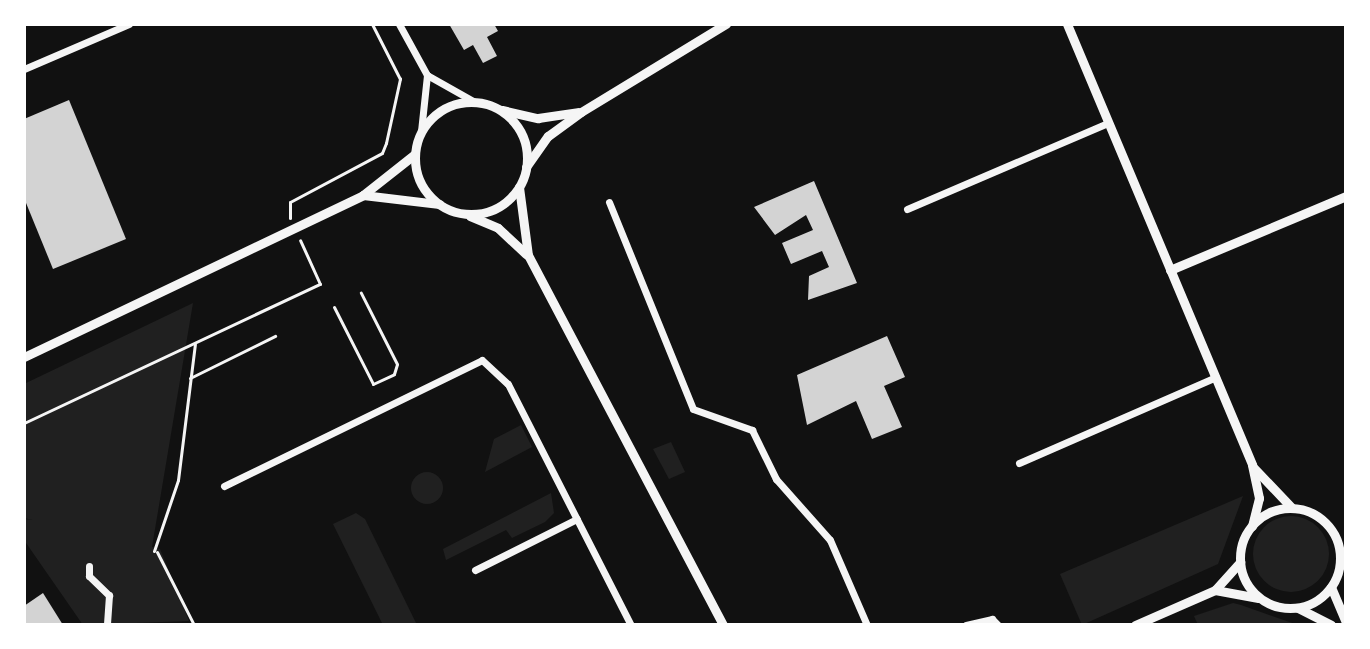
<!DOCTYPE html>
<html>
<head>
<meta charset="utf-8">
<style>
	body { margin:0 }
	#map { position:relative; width:1370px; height:649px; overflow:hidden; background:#111; font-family:Commissioner,sans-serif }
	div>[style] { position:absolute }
	.green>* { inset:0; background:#202020 }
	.round { border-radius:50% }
	.building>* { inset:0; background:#d3d3d3 }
	.path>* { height:3px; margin:-1.5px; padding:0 1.5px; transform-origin:1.5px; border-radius:1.5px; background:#f5f5f5 }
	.minor>* { height:7px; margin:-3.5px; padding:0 3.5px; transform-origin:3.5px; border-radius:3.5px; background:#f5f5f5 }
	.tertiary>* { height:9px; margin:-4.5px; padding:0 4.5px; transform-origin:4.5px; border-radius:4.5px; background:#f5f5f5 }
	.tertiary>.ring { margin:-4.5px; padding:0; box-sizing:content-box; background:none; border:9px solid #f5f5f5; border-radius:50% }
	span { translate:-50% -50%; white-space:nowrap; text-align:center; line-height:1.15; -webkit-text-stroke:6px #fff; paint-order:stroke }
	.frame { position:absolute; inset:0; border:26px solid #fff; pointer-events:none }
</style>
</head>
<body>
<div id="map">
	<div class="green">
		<i style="clip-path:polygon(193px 303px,152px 547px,160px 549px,189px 621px,83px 625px,24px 540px,24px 519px,33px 520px,24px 518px,24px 384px)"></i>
		<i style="clip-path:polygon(521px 425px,532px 447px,485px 472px,494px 439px)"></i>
		<i style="clip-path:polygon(671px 442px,685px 472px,669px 479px,653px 449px)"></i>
		<i class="round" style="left:411px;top:472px;width:32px;height:32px"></i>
		<i style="clip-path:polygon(551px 493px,554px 513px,545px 522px,512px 538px,506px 530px,446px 560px,443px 549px)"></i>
		<i style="clip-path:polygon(1243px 496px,1218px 564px,1082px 625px,1060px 574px)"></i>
		<i style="clip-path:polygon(356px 513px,365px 519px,417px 625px,383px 625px,333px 524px)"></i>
		<i class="round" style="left:1253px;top:516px;width:76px;height:76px"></i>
		<i style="clip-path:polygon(1233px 603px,1241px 605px,1298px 625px,1198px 625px,1194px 616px)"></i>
	</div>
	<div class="building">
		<i style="clip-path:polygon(449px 24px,494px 24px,498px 31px,487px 37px,497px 56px,483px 63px,473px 45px,464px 50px)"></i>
		<i style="clip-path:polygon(69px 100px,126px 239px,53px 269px,24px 198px,24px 119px)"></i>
		<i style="clip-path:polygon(814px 181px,857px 283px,808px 300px,809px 276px,829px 267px,822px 251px,791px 264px,782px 243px,813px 230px,806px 215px,775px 235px,754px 207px)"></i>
		<i style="clip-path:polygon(887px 336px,905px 377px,884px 386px,902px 427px,872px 439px,856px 401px,807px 425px,797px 375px)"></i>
		<i style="clip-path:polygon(43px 593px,63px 625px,24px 625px,24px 606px)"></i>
	</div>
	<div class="path">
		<i style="left:290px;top:218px;width:16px;rotate:-90deg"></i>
		<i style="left:290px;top:202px;width:104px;rotate:-28deg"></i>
		<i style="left:382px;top:153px;width:11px;rotate:-68deg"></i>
		<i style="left:386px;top:143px;width:66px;rotate:-77.7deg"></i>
		<i style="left:400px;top:79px;width:62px;rotate:-117deg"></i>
		<i style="left:334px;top:307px;width:86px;rotate:63.1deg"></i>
		<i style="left:373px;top:384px;width:23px;rotate:-25deg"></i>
		<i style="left:394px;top:374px;width:10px;rotate:-73deg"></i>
		<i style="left:397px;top:364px;width:80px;rotate:-116.9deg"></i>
		<i style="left:190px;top:378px;width:95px;rotate:-26.3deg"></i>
		<i style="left:24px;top:423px;width:327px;rotate:-25.2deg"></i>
		<i style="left:320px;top:284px;width:48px;rotate:-114.4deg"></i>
		<i style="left:154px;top:551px;width:75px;rotate:-71.3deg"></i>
		<i style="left:178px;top:480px;width:137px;rotate:-82.9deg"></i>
		<i style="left:157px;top:552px;width:80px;rotate:63.1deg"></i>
	</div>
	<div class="minor">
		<i style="left:399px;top:24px;width:58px;rotate:61.2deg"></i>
		<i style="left:427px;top:75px;width:56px;rotate:96.1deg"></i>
		<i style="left:24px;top:69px;width:114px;rotate:-23.2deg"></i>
		<i style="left:427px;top:75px;width:55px;rotate:29.4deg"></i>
		<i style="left:609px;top:202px;width:223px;rotate:67.9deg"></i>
		<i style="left:693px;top:409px;width:63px;rotate:19.6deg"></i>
		<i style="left:752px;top:430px;width:55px;rotate:63.9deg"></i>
		<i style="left:776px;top:479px;width:81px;rotate:48.5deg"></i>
		<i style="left:830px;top:540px;width:93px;rotate:66.5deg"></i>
		<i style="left:907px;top:209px;width:219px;rotate:-23.2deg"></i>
		<i style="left:1019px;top:463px;width:215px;rotate:-23.6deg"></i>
		<i style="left:224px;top:486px;width:287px;rotate:-26deg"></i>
		<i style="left:482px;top:360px;width:35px;rotate:43deg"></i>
		<i style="left:508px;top:384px;width:271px;rotate:63deg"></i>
		<i style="left:89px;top:566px;width:10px;rotate:90deg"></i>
		<i style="left:89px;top:576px;width:28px;rotate:44deg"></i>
		<i style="left:109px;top:595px;width:30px;rotate:94deg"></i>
		<i style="left:475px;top:570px;width:114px;rotate:-26.6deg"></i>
		<i style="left:966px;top:625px;width:27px;rotate:-13deg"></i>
		<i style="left:992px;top:619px;width:8px;rotate:45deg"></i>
	</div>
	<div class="tertiary">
		<i style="left:1067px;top:24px;width:478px;rotate:67.2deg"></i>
		<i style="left:1252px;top:465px;width:34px;rotate:78deg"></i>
		<i style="left:1259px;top:498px;width:29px;rotate:104deg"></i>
		<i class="ring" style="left:415px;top:102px;width:103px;height:103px"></i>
		<i style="left:502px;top:110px;width:37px;rotate:13deg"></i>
		<i style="left:538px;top:118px;width:40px;rotate:-8.5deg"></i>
		<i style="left:526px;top:167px;width:38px;rotate:-55deg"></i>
		<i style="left:548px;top:136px;width:41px;rotate:-36deg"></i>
		<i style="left:581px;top:112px;width:170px;rotate:-31.3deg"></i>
		<i style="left:519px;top:187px;width:69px;rotate:82.5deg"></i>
		<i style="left:528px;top:255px;width:418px;rotate:62.2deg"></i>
		<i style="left:363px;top:195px;width:77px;rotate:6.8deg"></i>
		<i style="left:470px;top:216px;width:30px;rotate:23deg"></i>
		<i style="left:498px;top:228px;width:38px;rotate:43deg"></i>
		<i style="left:1170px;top:270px;width:191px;rotate:-22.8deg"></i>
		<i style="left:24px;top:357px;width:376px;rotate:-25.5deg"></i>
		<i style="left:363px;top:195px;width:66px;rotate:-38.3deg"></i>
		<i style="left:1254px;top:468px;width:54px;rotate:46.5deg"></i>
		<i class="ring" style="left:1240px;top:508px;width:91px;height:91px"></i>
		<i style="left:1331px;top:587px;width:39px;rotate:67deg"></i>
		<i style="left:1215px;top:590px;width:44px;rotate:10.5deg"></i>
		<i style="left:1298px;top:608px;width:37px;rotate:27deg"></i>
		<i style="left:1135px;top:625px;width:87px;rotate:-23.6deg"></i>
		<i style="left:1215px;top:590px;width:38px;rotate:-48deg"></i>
	</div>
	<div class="frame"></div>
</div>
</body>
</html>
